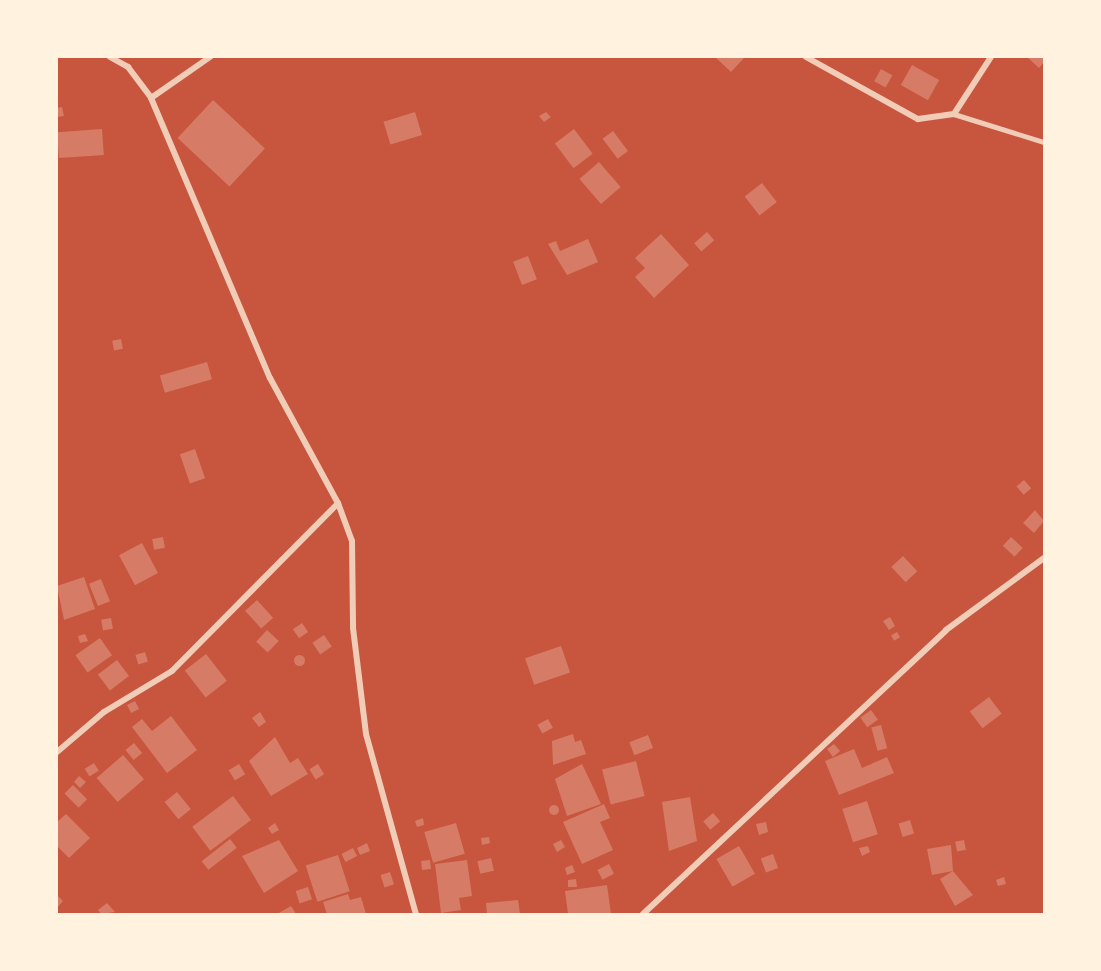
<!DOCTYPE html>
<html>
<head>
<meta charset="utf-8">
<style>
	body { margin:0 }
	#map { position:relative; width:1101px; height:971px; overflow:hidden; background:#c8553d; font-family:"IBM Plex Sans",sans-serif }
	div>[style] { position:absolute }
	.building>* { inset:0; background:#d67c66; transform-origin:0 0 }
	.round { border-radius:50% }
	.service>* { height:4.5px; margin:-2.25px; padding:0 2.25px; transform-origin:2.25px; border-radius:2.25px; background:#f1ccb7 }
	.minor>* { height:6px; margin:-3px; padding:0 3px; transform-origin:3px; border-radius:3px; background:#f1ccb7 }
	span { translate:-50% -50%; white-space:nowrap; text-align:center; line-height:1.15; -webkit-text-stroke:6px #fff3e0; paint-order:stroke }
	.frame { position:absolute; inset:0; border:58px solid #fff3e0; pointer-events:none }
</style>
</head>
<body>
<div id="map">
	<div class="building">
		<i style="clip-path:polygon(715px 57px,745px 57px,731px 72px)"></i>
		<i style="clip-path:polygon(1027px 57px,1044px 57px,1044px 62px,1039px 68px)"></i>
		<i style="left:912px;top:65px;width:31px;height:23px;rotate:29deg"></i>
		<i style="left:881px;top:69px;width:13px;height:14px;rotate:29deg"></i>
		<i style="left:213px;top:100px;width:71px;height:52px;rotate:43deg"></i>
		<i style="clip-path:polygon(62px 107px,64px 116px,57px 117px,57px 108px)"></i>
		<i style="left:415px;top:112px;width:24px;height:33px;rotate:73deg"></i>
		<i style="clip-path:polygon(546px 112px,551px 117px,544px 122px,539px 116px)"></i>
		<i style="left:102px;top:129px;width:26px;height:45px;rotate:86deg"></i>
		<i style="left:574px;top:129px;width:31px;height:24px;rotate:53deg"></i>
		<i style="left:613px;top:131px;width:25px;height:13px;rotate:53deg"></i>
		<i style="left:599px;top:162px;width:33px;height:26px;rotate:49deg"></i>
		<i style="left:762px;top:183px;width:24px;height:22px;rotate:52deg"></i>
		<i style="left:707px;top:232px;width:11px;height:17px;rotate:49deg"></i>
		<i style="clip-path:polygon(661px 234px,689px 265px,654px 298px,635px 277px,645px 268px,635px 258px)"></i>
		<i style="clip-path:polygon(588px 239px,598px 262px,567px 275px,548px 244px,556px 241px,560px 251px)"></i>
		<i style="left:528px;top:256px;width:25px;height:16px;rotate:69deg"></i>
		<i style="left:121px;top:339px;width:10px;height:9px;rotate:79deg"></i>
		<i style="left:207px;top:362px;width:18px;height:49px;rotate:74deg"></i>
		<i style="left:195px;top:449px;width:31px;height:16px;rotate:71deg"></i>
		<i style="left:1024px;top:480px;width:11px;height:10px;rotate:49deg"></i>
		<i style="clip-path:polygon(1035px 510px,1044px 521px,1034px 533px,1023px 523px)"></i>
		<i style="left:163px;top:537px;width:11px;height:11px;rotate:80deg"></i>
		<i style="left:1011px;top:537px;width:16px;height:12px;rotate:43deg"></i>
		<i style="left:142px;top:543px;width:34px;height:26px;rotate:62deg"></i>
		<i style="left:903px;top:556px;width:21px;height:16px;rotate:47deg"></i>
		<i style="clip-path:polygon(84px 577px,95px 609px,64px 620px,57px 586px)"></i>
		<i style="left:101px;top:579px;width:24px;height:13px;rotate:68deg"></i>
		<i style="left:257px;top:600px;width:24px;height:16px;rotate:48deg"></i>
		<i style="clip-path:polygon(890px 617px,895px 626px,889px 630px,883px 621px)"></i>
		<i style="left:111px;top:618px;width:11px;height:10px;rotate:80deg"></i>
		<i style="left:302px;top:623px;width:11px;height:11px;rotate:56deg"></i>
		<i style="left:267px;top:630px;width:16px;height:16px;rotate:43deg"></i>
		<i style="left:897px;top:632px;width:6px;height:7px;rotate:59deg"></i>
		<i style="clip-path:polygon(85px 634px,88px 641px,80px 643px,78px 636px)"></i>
		<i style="left:324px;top:635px;width:14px;height:14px;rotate:56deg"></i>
		<i style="left:100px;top:638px;width:21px;height:30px;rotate:55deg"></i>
		<i style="left:561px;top:646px;width:28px;height:38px;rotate:71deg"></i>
		<i style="left:145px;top:652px;width:10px;height:10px;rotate:73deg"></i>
		<i style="left:206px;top:654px;width:34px;height:27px;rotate:52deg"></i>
		<i class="round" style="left:293.5px;top:654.5px;width:11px;height:11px"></i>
		<i style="left:117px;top:660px;width:20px;height:24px;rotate:53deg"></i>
		<i style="left:989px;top:697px;width:21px;height:24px;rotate:53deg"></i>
		<i style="left:135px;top:701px;width:9px;height:9px;rotate:63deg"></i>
		<i style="left:871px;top:710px;width:12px;height:13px;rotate:55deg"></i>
		<i style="clip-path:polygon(260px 712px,266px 722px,259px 727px,252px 718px)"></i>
		<i style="clip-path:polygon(171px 716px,197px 750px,167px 773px,132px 727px,142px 719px,152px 731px)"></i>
		<i style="left:548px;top:719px;width:10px;height:12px;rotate:61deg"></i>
		<i style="left:881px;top:725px;width:24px;height:10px;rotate:75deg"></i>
		<i style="clip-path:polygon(573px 734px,575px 742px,581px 740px,586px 754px,553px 765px,552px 741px)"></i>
		<i style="left:648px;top:735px;width:14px;height:20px;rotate:69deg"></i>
		<i style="clip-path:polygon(275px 737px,290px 763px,298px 758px,308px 774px,271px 796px,249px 761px)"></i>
		<i style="left:134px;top:743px;width:13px;height:11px;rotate:51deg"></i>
		<i style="clip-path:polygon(834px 744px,840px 751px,833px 757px,827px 749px)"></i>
		<i style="clip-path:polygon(854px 749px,862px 768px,887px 757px,894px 773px,839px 795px,825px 761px)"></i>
		<i style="left:123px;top:755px;width:32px;height:35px;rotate:49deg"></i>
		<i style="left:636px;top:761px;width:36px;height:35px;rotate:76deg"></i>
		<i style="left:94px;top:763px;width:9px;height:11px;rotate:58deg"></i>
		<i style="left:239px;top:764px;width:12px;height:12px;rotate:59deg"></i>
		<i style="left:318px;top:764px;width:12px;height:10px;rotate:59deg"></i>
		<i style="clip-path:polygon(582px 764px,601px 804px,567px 816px,555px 779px)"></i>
		<i style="clip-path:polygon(79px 776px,86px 782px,80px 788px,74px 782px)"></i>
		<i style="left:73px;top:785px;width:20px;height:12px;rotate:45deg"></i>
		<i style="left:177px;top:792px;width:22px;height:16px;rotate:51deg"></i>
		<i style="left:233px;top:796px;width:30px;height:51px;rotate:53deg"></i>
		<i style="clip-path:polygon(690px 797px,697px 841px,669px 851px,662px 802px)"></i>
		<i style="left:867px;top:801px;width:35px;height:26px;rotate:72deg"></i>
		<i style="clip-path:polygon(604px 804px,610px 818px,600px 822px,613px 850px,582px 864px,563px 822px)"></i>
		<i class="round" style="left:549px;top:805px;width:10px;height:10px"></i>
		<i style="left:713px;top:813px;width:11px;height:13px;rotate:49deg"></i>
		<i style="clip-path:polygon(66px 814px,90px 838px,69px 858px,57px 846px,57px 822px)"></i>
		<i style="clip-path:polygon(423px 818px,424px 825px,417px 827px,415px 821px)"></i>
		<i style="left:910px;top:820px;width:14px;height:12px;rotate:73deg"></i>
		<i style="clip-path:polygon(766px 822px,768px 832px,759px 835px,756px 824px)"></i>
		<i style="clip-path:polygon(275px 823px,279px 830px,272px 834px,268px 828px)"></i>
		<i style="left:456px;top:823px;width:32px;height:33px;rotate:74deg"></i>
		<i style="clip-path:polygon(489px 837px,490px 843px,482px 845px,481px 838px)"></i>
		<i style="left:230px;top:839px;width:11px;height:36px;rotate:52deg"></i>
		<i style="clip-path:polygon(279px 840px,298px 871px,264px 893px,242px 856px)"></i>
		<i style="clip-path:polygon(561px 840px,565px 847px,557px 852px,553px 844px)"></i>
		<i style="left:964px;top:840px;width:10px;height:9px;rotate:79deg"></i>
		<i style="clip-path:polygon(367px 843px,370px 851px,360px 855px,357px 848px)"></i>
		<i style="clip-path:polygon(951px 845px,953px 871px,973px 895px,955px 906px,940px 879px,953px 871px,932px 875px,927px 849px)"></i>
		<i style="left:739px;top:846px;width:32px;height:26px;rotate:60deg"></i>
		<i style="clip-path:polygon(868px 846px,870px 852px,862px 856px,859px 848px)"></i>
		<i style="left:353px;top:848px;width:9px;height:13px;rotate:63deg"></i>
		<i style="left:773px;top:854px;width:15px;height:13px;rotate:70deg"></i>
		<i style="left:338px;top:855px;width:38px;height:34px;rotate:72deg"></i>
		<i style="left:491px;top:858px;width:13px;height:14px;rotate:77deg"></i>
		<i style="left:430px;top:860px;width:9px;height:9px;rotate:84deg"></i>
		<i style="clip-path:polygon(467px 860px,472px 896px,459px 898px,461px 910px,441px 913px,435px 864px)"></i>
		<i style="left:609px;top:864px;width:11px;height:13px;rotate:63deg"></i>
		<i style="clip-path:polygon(572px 865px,575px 872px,567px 875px,565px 868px)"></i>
		<i style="left:390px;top:872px;width:13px;height:10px;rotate:72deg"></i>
		<i style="clip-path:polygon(1004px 877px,1006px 884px,998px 886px,996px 880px)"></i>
		<i style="clip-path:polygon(576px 879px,577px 887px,568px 887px,568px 880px)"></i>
		<i style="clip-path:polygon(607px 885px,611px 914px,568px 914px,565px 891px)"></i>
		<i style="left:308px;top:887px;width:13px;height:13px;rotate:72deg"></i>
		<i style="clip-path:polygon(348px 894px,350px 900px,361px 897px,366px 914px,327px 914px,323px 902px)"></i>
		<i style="clip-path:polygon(57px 895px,63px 901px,57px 908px)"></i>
		<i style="clip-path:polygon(518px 900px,520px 914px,487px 914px,486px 903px)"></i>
		<i style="clip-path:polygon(107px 903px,115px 912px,101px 914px,98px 910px)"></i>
		<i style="clip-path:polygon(291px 906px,296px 914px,277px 914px)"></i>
	</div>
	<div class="service">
		<i style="left:954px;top:114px;width:94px;rotate:17.3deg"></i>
	</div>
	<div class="minor">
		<i style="left:110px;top:57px;width:21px;rotate:29deg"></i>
		<i style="left:128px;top:67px;width:39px;rotate:53deg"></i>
		<i style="left:151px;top:98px;width:304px;rotate:67deg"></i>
		<i style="left:270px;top:378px;width:142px;rotate:61.5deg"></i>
		<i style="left:338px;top:503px;width:40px;rotate:69.8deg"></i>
		<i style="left:352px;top:541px;width:87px;rotate:89.3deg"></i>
		<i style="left:353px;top:628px;width:107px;rotate:83deg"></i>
		<i style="left:366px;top:734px;width:187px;rotate:74.5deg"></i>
		<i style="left:806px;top:57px;width:128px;rotate:29deg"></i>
		<i style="left:918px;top:119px;width:36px;rotate:-8deg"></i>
		<i style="left:954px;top:114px;width:68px;rotate:-57deg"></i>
		<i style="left:151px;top:98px;width:72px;rotate:-34.8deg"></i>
		<i style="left:57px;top:752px;width:62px;rotate:-40.4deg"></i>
		<i style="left:104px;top:712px;width:79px;rotate:-31.1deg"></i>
		<i style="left:172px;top:671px;width:236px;rotate:-45.3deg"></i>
		<i style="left:643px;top:914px;width:415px;rotate:-43.1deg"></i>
		<i style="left:946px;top:630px;width:122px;rotate:-36.3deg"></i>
	</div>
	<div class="frame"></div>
</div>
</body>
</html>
